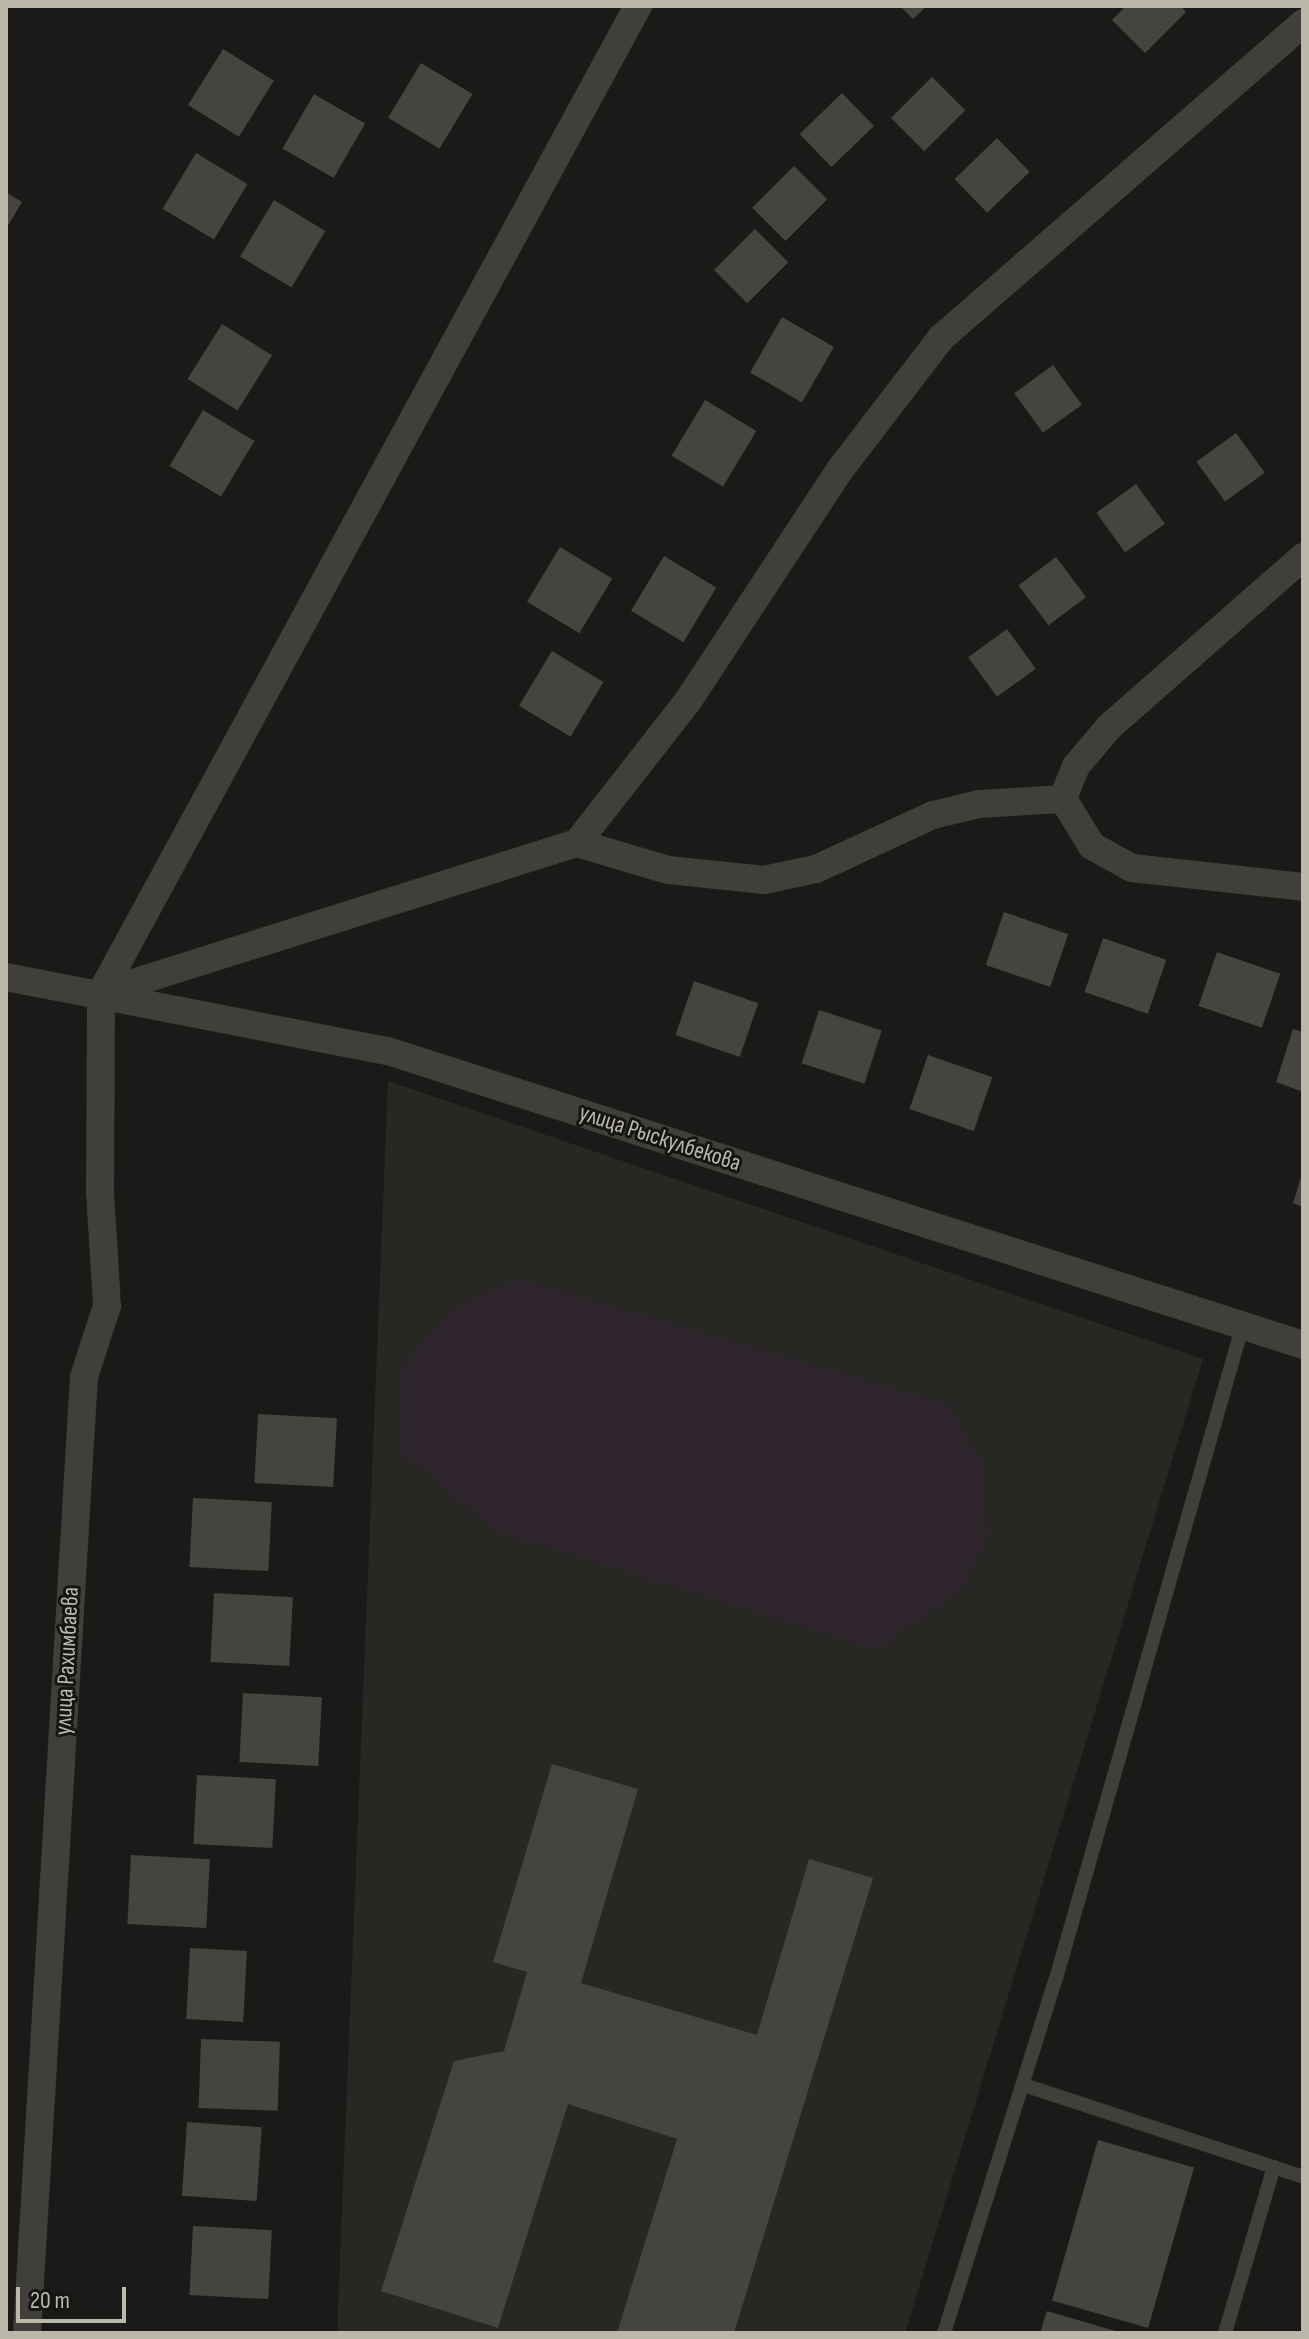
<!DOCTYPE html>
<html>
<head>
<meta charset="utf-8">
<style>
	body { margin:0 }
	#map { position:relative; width:1309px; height:2339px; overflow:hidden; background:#1a1a18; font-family:"Sofia Sans Condensed",sans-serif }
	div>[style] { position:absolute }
	.built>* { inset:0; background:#272724 }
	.green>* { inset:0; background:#2e242c }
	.building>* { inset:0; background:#45443f; transform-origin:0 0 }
	.lane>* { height:14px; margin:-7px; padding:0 7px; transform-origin:7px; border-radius:7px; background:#403f39 }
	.street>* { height:28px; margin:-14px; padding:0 14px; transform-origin:14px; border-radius:14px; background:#403f39 }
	span { translate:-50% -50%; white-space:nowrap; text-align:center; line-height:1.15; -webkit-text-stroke:6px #151513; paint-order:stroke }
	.street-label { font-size:24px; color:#bbb7aa }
	.frame { position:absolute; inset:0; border:8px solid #bbb7aa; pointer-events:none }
	.scale { position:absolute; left:16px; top:2287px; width:110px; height:36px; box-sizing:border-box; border:4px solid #bbb7aa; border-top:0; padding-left:10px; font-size:24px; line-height:28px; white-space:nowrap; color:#bbb7aa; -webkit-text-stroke:6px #151513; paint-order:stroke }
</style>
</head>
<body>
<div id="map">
	<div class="built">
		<i style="clip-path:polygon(388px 1081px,1203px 1359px,905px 2333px,337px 2333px)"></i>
	</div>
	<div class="green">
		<i style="clip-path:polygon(518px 1279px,948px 1404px,984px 1466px,988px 1538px,960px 1593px,876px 1650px,495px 1531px,402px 1453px,401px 1368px,451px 1310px)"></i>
	</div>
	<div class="building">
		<i style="clip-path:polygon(900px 6px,927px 6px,913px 19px)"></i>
		<i style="clip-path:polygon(1126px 6px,1181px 6px,1186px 12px,1145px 53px,1112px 20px)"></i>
		<i style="left:223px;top:49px;width:60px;height:66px;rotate:32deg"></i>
		<i style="left:421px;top:63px;width:60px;height:64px;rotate:31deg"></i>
		<i style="left:932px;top:77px;width:47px;height:58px;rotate:45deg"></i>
		<i style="left:842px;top:93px;width:46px;height:59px;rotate:46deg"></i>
		<i style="left:314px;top:94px;width:59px;height:63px;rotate:30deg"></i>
		<i style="left:997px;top:138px;width:47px;height:59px;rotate:46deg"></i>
		<i style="left:196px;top:153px;width:60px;height:65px;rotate:31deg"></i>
		<i style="left:794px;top:166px;width:47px;height:59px;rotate:45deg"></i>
		<i style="clip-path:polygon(6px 192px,22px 202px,6px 229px)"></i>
		<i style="left:274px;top:200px;width:60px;height:66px;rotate:31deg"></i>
		<i style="left:755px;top:229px;width:47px;height:58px;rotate:45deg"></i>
		<i style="left:782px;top:317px;width:60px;height:64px;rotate:30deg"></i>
		<i style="left:222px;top:324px;width:59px;height:65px;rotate:32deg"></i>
		<i style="left:1053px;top:365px;width:49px;height:48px;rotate:54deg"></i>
		<i style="left:705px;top:400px;width:60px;height:65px;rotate:31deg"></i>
		<i style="left:203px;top:410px;width:60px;height:65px;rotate:31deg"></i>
		<i style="left:1236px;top:433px;width:49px;height:49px;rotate:54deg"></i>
		<i style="left:1136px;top:484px;width:49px;height:49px;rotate:54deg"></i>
		<i style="left:560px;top:547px;width:61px;height:64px;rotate:31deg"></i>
		<i style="left:664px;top:556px;width:61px;height:64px;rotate:31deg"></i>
		<i style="left:1056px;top:557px;width:50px;height:47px;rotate:53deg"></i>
		<i style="left:1007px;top:629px;width:49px;height:48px;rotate:54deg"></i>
		<i style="left:552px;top:651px;width:60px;height:64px;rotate:31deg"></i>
		<i style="left:1004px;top:912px;width:68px;height:56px;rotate:19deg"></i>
		<i style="left:1103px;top:938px;width:67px;height:57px;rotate:19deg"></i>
		<i style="left:1217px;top:952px;width:67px;height:57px;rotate:19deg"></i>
		<i style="left:694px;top:981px;width:68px;height:57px;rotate:19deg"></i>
		<i style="left:819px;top:1010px;width:66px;height:56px;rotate:18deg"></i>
		<i style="clip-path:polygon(1293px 1029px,1303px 1032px,1303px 1092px,1276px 1082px)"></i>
		<i style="left:928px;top:1055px;width:68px;height:57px;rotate:19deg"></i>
		<i style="clip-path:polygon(1302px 1174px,1303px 1175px,1303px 1207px,1293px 1203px)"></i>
		<i style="left:258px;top:1414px;width:79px;height:69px;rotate:3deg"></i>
		<i style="left:193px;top:1498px;width:79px;height:69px;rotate:3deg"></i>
		<i style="left:214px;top:1593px;width:79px;height:69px;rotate:3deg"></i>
		<i style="left:243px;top:1693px;width:79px;height:69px;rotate:3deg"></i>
		<i style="clip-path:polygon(552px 1764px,638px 1789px,581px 1983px,757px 2035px,809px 1859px,873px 1878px,734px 2333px,617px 2333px,677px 2139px,568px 2104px,498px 2328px,381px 2291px,454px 2061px,504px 2051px,527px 1972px,493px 1962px)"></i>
		<i style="left:197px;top:1775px;width:79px;height:69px;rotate:3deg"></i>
		<i style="left:131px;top:1855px;width:79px;height:69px;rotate:3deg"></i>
		<i style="left:190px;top:1948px;width:57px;height:71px;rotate:3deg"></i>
		<i style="left:201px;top:2039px;width:79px;height:69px;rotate:2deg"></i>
		<i style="left:187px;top:2122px;width:75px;height:74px;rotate:4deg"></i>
		<i style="left:1098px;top:2140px;width:100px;height:167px;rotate:16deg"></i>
		<i style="left:193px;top:2226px;width:79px;height:69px;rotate:3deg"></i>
		<i style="clip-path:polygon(1047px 2311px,1119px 2332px,1119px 2333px,1040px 2333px)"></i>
	</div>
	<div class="lane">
		<i style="left:1024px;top:2085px;width:294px;rotate:18.2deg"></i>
		<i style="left:944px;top:2333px;width:375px;rotate:-72.5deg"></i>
		<i style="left:1057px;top:1975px;width:677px;rotate:-74.05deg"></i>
		<i style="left:1225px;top:2333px;width:173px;rotate:-73.6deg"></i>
	</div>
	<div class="street">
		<i style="left:1303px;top:557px;width:258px;rotate:138.8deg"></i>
		<i style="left:1109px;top:727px;width:51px;rotate:130.2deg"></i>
		<i style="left:1076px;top:766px;width:35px;rotate:112deg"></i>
		<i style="left:1063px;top:799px;width:55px;rotate:58.3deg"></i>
		<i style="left:1092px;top:846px;width:46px;rotate:28.8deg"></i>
		<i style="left:1132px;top:868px;width:172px;rotate:6.3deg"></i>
		<i style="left:577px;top:843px;width:95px;rotate:16.5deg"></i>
		<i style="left:668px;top:870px;width:97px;rotate:5.9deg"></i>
		<i style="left:764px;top:880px;width:53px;rotate:-11.9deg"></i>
		<i style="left:816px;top:869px;width:129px;rotate:-24.8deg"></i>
		<i style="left:933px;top:815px;width:47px;rotate:-13.4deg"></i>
		<i style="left:979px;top:804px;width:84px;rotate:-3.4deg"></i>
		<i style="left:6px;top:977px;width:389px;rotate:11deg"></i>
		<i style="left:388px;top:1051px;width:961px;rotate:17.81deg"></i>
		<i style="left:101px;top:993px;width:499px;rotate:-17.5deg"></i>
		<i style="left:577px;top:843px;width:180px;rotate:-52deg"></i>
		<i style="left:688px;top:701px;width:275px;rotate:-56.7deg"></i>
		<i style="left:839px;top:471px;width:168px;rotate:-52.5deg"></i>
		<i style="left:941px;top:338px;width:480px;rotate:-41deg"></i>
		<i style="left:27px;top:2333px;width:958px;rotate:-86.59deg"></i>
		<i style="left:84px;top:1377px;width:75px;rotate:-72.1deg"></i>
		<i style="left:107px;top:1306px;width:113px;rotate:-93.5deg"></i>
		<i style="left:100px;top:1193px;width:200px;rotate:-89.7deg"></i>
		<i style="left:101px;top:993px;width:1124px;rotate:-61.45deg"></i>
	</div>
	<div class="street-label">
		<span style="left:660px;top:1138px;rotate:18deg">улица Рыскулбекова</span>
		<span style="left:67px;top:1661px;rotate:-87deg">улица Рахимбаева</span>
	</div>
	<div class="frame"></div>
	<div class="scale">20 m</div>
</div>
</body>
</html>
